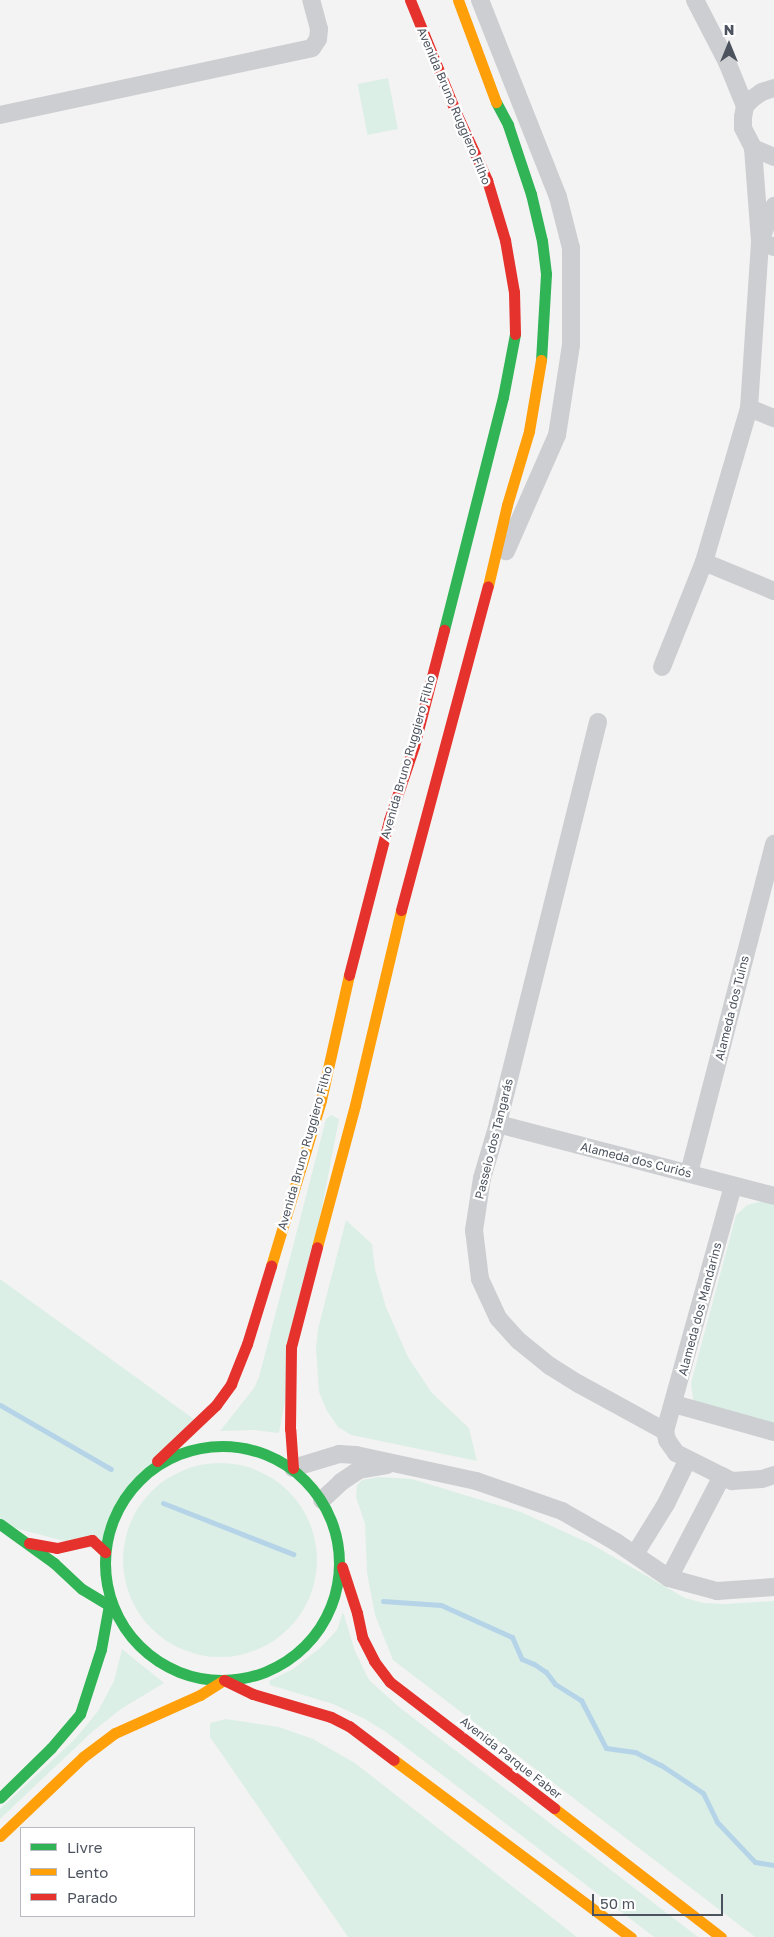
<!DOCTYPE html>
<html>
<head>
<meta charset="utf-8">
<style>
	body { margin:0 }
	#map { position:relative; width:774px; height:1937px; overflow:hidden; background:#f4f3f3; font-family:"Golos Text",sans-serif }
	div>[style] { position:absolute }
	.green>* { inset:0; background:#dcefe6; transform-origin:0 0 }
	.round { border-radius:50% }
	.stream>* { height:5px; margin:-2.5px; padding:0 2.5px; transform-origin:2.5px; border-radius:2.5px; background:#b5d4e8 }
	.street>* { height:18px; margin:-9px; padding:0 9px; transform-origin:9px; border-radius:9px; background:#cdced1 }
	.fast>* { height:11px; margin:-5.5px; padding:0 5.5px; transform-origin:5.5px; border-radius:5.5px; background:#30b455 }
	.fast>.ring { margin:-5.5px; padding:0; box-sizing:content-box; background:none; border:11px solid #30b455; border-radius:50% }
	.slow>* { height:11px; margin:-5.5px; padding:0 5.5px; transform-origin:5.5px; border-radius:5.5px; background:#ff9f0a }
	.jam>* { height:11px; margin:-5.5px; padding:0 5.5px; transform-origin:5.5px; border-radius:5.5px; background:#e5322d }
	span { translate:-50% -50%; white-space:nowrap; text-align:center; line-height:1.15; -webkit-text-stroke:4.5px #fff; paint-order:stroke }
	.street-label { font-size:12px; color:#4c535e }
	.legend { position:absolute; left:20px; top:1827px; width:175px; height:90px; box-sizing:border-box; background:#fff; border:1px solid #b7babf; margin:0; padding:6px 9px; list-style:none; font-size:15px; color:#4c535e }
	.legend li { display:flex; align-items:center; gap:10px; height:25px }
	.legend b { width:25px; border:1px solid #b7babf }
	.north { position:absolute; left:704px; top:20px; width:50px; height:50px; -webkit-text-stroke:4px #fff; paint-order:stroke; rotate:0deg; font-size:14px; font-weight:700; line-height:20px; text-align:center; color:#4c535e }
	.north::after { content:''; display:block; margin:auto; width:18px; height:22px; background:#4c535e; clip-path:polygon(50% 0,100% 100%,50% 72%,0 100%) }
	.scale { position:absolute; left:592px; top:1894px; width:131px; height:22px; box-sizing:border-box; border:2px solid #4c535e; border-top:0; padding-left:6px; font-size:15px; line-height:18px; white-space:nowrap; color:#4c535e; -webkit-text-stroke:4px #fff; paint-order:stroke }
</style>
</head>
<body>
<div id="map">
	<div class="green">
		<i style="left:388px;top:78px;width:52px;height:31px;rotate:79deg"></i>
		<i style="clip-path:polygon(331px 1115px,339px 1119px,279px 1433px,254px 1430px,220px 1431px,254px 1388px,259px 1377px,326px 1119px)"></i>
		<i style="clip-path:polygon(763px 1201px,774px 1204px,774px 1424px,698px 1405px,693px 1399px,691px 1383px,736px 1215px,747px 1205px)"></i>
		<i style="clip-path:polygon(346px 1220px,372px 1244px,375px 1269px,386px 1307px,408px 1357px,432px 1393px,469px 1428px,477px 1461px,351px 1435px,338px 1427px,327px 1411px,319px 1392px,316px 1349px,318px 1329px)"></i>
		<i style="clip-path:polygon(0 1279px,198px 1422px,157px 1461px,123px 1500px,112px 1522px,105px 1552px,0 1524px)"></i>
		<i class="round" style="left:123px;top:1463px;width:194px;height:194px"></i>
		<i style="clip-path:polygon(379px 1477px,412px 1479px,521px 1512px,591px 1544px,685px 1598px,704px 1603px,725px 1604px,774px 1601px,774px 1937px,755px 1937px,393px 1660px,375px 1615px,367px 1573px,365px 1524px,356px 1497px,357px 1485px,362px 1480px)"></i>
		<i style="clip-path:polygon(343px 1612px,355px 1651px,369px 1680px,399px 1707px,698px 1937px,654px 1937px,386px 1732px,363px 1718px,333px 1704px,270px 1685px,269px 1681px,293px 1669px,320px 1648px,337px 1630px)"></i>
		<i style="clip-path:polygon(122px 1649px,164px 1683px,121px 1709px,92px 1732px,0 1819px,0 1809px,75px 1739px,98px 1711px,114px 1681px)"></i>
		<i style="clip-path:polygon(226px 1719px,279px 1727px,313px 1739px,355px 1763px,577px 1937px,348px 1937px,210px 1737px,210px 1723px)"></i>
	</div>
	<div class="stream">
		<i style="left:0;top:1405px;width:128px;rotate:30deg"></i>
		<i style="left:163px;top:1503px;width:140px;rotate:21.4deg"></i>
		<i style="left:383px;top:1601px;width:58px;rotate:3.9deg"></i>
		<i style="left:441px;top:1605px;width:78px;rotate:24.3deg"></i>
		<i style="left:512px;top:1637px;width:24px;rotate:66deg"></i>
		<i style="left:522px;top:1659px;width:13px;rotate:23deg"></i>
		<i style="left:534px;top:1664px;width:14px;rotate:34deg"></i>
		<i style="left:546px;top:1672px;width:15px;rotate:53deg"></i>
		<i style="left:555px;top:1684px;width:31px;rotate:32deg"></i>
		<i style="left:581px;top:1700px;width:54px;rotate:62.5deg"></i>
		<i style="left:606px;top:1748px;width:29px;rotate:8deg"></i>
		<i style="left:635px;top:1752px;width:29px;rotate:27deg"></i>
		<i style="left:661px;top:1765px;width:50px;rotate:33.7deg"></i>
		<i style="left:703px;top:1793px;width:32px;rotate:64deg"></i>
		<i style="left:717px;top:1822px;width:55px;rotate:46.5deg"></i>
		<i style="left:755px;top:1862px;width:19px;rotate:9deg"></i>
	</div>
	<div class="street">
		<i style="left:480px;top:0;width:212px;rotate:68.4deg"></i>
		<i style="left:558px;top:197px;width:53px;rotate:75.7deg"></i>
		<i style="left:571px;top:248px;width:97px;rotate:90deg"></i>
		<i style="left:571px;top:345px;width:91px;rotate:98.8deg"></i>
		<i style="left:557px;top:435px;width:127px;rotate:113.7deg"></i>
		<i style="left:695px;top:0;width:70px;rotate:62.7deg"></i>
		<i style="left:727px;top:62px;width:48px;rotate:67.8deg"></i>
		<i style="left:774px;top:88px;width:13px;rotate:162deg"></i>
		<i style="left:762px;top:92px;width:11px;rotate:146deg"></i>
		<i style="left:753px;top:98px;width:11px;rotate:135deg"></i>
		<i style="left:745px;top:106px;width:11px;rotate:100deg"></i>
		<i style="left:743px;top:117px;width:11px;rotate:90deg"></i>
		<i style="left:743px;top:128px;width:22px;rotate:63deg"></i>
		<i style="left:753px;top:148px;width:23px;rotate:23deg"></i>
		<i style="left:0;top:115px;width:319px;rotate:-12.1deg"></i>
		<i style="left:312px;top:48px;width:11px;rotate:-56deg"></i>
		<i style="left:318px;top:39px;width:10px;rotate:-84deg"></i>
		<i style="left:319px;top:29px;width:30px;rotate:-105deg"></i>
		<i style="left:753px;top:148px;width:93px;rotate:85.7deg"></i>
		<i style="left:760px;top:241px;width:15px;rotate:23deg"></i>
		<i style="left:749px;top:408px;width:27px;rotate:22deg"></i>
		<i style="left:704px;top:562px;width:76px;rotate:22.5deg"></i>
		<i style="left:662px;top:667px;width:113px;rotate:-68.2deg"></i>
		<i style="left:704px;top:562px;width:160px;rotate:-73.7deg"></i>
		<i style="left:749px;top:408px;width:167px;rotate:-86.2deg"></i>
		<i style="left:760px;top:241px;width:38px;rotate:-68deg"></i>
		<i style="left:598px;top:722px;width:414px;rotate:104deg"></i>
		<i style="left:498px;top:1124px;width:56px;rotate:106.5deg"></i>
		<i style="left:482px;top:1178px;width:53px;rotate:98.7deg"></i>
		<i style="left:474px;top:1230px;width:49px;rotate:83deg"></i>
		<i style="left:480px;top:1279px;width:43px;rotate:65.2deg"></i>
		<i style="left:498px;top:1318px;width:31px;rotate:48deg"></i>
		<i style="left:519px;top:1341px;width:40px;rotate:39deg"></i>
		<i style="left:550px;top:1366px;width:34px;rotate:32deg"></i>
		<i style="left:579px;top:1384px;width:98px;rotate:28.7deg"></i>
		<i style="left:498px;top:1124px;width:285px;rotate:14.6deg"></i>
		<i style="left:689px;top:1173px;width:340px;rotate:-75.5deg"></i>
		<i style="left:674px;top:1404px;width:104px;rotate:15.6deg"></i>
		<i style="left:665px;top:1431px;width:254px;rotate:-74.5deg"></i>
		<i style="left:665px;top:1431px;width:9px;rotate:77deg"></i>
		<i style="left:667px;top:1440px;width:16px;rotate:55deg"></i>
		<i style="left:676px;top:1453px;width:63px;rotate:26.6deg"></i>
		<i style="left:732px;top:1481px;width:30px;rotate:-4deg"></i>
		<i style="left:762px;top:1479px;width:13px;rotate:-18deg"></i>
		<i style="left:293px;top:1468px;width:48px;rotate:-16.9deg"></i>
		<i style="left:339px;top:1454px;width:17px;rotate:3deg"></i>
		<i style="left:356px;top:1455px;width:123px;rotate:12.2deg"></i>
		<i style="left:476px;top:1481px;width:91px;rotate:19.2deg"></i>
		<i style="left:562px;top:1511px;width:62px;rotate:29.9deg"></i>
		<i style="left:616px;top:1542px;width:64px;rotate:34.2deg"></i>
		<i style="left:669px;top:1578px;width:50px;rotate:15.2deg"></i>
		<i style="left:717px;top:1591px;width:57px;rotate:-4deg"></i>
		<i style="left:322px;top:1500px;width:26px;rotate:-43deg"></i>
		<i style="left:341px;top:1482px;width:22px;rotate:-34deg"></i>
		<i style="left:359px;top:1470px;width:28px;rotate:-10deg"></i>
		<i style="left:635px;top:1554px;width:59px;rotate:-58.2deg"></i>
		<i style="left:666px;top:1504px;width:48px;rotate:-64deg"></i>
		<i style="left:669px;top:1578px;width:115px;rotate:-62.5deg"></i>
	</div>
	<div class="fast">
		<i style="left:496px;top:102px;width:26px;rotate:62deg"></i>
		<i style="left:508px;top:125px;width:73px;rotate:71.6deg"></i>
		<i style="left:531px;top:194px;width:48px;rotate:76.8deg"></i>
		<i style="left:542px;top:241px;width:33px;rotate:83deg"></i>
		<i style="left:546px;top:274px;width:86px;rotate:93.3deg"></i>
		<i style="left:444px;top:630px;width:240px;rotate:-75.8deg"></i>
		<i style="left:503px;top:397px;width:64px;rotate:-79.2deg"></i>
		<i class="ring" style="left:105px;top:1446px;width:223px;height:223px"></i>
		<i style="left:0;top:1524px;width:67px;rotate:35.8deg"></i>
		<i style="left:54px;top:1563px;width:38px;rotate:43deg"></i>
		<i style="left:82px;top:1589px;width:31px;rotate:31deg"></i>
		<i style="left:109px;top:1605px;width:45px;rotate:100.3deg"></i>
		<i style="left:101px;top:1649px;width:68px;rotate:107.9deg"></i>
		<i style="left:80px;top:1714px;width:45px;rotate:130.5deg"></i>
		<i style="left:51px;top:1748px;width:71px;rotate:135.6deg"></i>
	</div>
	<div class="slow">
		<i style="left:458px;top:0;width:109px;rotate:69.6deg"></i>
		<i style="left:488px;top:586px;width:83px;rotate:-76.8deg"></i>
		<i style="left:507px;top:505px;width:77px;rotate:-73.4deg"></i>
		<i style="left:529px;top:431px;width:72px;rotate:-80.4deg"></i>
		<i style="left:317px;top:1247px;width:147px;rotate:-75deg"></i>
		<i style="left:355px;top:1105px;width:200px;rotate:-76.7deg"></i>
		<i style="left:271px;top:1266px;width:173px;rotate:-73.2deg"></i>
		<i style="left:321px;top:1100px;width:128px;rotate:-77.4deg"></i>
		<i style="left:394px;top:1760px;width:296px;rotate:36.8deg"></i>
		<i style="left:554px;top:1808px;width:211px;rotate:37.7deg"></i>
		<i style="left:0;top:1836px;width:115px;rotate:-43.6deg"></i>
		<i style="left:83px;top:1757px;width:40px;rotate:-37deg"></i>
		<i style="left:115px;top:1733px;width:93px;rotate:-24.1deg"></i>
		<i style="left:200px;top:1695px;width:28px;rotate:-32deg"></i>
	</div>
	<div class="jam">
		<i style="left:410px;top:0;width:124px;rotate:67.8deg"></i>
		<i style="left:457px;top:115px;width:72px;rotate:65.2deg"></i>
		<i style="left:487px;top:180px;width:63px;rotate:73.3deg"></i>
		<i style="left:505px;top:240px;width:53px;rotate:80.2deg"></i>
		<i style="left:514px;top:292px;width:42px;rotate:88.6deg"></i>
		<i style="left:401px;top:910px;width:335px;rotate:-75deg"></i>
		<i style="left:349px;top:975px;width:160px;rotate:-75.5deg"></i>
		<i style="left:389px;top:820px;width:78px;rotate:-71.3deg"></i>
		<i style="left:414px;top:746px;width:120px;rotate:-75.5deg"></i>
		<i style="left:157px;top:1461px;width:81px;rotate:-43.5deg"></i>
		<i style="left:216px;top:1405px;width:26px;rotate:-54deg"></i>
		<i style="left:231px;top:1384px;width:43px;rotate:-68.2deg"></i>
		<i style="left:247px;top:1344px;width:82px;rotate:-72.9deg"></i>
		<i style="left:293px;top:1468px;width:39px;rotate:-94deg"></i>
		<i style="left:290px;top:1429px;width:82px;rotate:-89.3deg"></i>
		<i style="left:291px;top:1347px;width:103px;rotate:-75.4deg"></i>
		<i style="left:29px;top:1543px;width:28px;rotate:10deg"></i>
		<i style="left:57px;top:1548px;width:36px;rotate:-13deg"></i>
		<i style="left:92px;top:1540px;width:18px;rotate:43deg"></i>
		<i style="left:342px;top:1567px;width:48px;rotate:71.9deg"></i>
		<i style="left:357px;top:1613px;width:25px;rotate:78deg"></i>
		<i style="left:362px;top:1637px;width:27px;rotate:63deg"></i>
		<i style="left:374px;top:1661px;width:26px;rotate:53deg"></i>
		<i style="left:390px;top:1682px;width:207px;rotate:37.5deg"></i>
		<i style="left:224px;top:1680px;width:32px;rotate:26deg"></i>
		<i style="left:253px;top:1694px;width:81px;rotate:16.4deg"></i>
		<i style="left:331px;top:1717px;width:20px;rotate:27deg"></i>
		<i style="left:349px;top:1726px;width:56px;rotate:37.1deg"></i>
	</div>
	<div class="street-label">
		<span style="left:454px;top:106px;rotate:67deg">Avenida Bruno Ruggiero Filho</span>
		<span style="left:408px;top:757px;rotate:-74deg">Avenida Bruno Ruggiero Filho</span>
		<span style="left:732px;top:1008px;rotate:-76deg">Alameda dos Tuins</span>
		<span style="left:494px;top:1139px;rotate:-76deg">Passeio dos Tangarás</span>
		<span style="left:305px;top:1148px;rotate:-74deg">Avenida Bruno Ruggiero Filho</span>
		<span style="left:636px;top:1160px;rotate:14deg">Alameda dos Curiós</span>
		<span style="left:700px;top:1309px;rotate:-75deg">Alameda dos Mandarins</span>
		<span style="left:511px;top:1758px;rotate:38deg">Avenida Parque Faber</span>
	</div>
	<ul class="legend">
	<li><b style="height:6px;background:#30b455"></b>Livre</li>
	<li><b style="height:6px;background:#ff9f0a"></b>Lento</li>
	<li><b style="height:6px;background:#e5322d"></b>Parado</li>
	</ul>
	<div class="north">N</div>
	<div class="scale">50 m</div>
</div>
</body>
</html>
